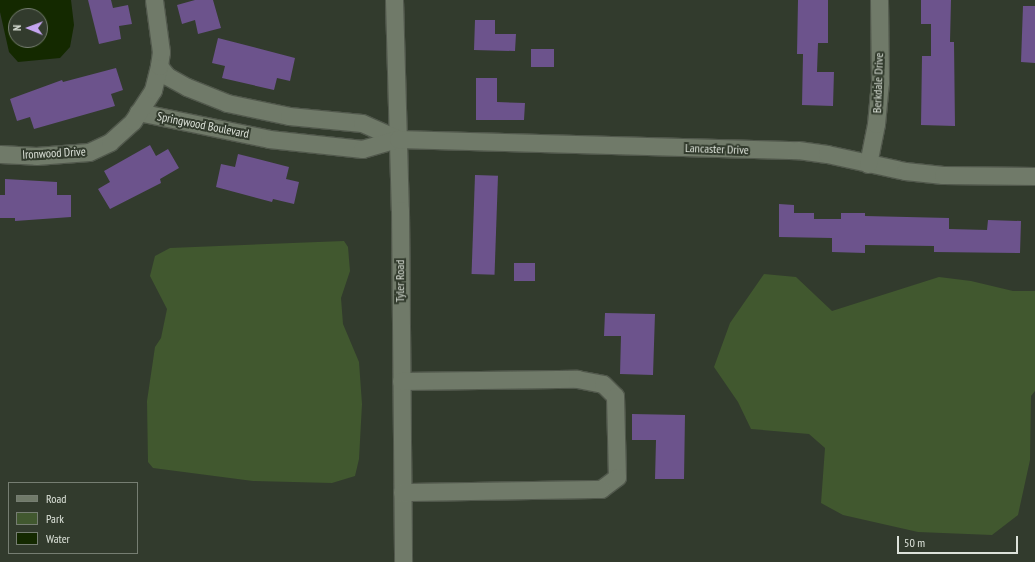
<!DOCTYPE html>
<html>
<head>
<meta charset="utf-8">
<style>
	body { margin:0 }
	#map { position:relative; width:1035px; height:562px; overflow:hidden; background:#323b2d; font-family:"PT Sans Narrow",sans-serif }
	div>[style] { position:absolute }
	.green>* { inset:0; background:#41582f }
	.water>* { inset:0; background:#142900 }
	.building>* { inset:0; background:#6c538c; transform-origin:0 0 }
	.roads { filter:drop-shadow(1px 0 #51584c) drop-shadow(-1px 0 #51584c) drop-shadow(0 1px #51584c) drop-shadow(0 -1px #51584c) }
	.minor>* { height:17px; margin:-8.5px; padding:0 8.5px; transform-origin:8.5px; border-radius:8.5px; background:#707a69 }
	span { translate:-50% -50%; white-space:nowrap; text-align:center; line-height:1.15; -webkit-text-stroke:4px #323b2d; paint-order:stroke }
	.street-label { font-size:12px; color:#dde3da }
	.legend { position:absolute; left:8px; top:482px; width:130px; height:72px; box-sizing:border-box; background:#323b2d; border:1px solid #767e72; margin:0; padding:5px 7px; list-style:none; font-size:12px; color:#dde3da }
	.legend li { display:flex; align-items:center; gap:8px; height:20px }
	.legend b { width:20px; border:1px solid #767e72 }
	.north { position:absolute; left:8px; top:8px; width:40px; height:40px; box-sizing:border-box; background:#323b2d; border:1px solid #767e72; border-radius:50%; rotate:271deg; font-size:11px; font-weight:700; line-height:16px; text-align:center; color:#dde3da }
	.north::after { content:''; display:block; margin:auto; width:14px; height:18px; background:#c5a6f0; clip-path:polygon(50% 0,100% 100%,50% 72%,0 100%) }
	.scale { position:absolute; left:897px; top:536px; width:121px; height:18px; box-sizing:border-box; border:2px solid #dde3da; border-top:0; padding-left:5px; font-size:12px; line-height:14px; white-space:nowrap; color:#dde3da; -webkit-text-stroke:3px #323b2d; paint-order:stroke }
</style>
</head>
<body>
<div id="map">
	<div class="green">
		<i style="clip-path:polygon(344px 241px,348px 247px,350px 271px,341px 298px,343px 324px,359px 362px,362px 404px,359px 459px,355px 476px,332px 483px,253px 481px,153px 468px,148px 462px,147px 401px,155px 347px,161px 338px,167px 309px,150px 276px,155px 256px,170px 248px)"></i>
		<i style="clip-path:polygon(764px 274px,796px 277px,832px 311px,939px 277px,971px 281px,1013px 291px,1035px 291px,1035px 391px,1031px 396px,1030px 460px,1018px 515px,992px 535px,918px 532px,843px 515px,821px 503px,825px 448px,809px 434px,751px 429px,738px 402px,714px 367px,730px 323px)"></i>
	</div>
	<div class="water">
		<i style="clip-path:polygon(evenodd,0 0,71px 0,74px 25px,70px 47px,60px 58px,18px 62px,9px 52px,0 12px,0 0,16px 16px,40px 16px,40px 40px,16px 40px,16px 16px)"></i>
	</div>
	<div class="building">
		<i style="clip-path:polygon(88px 0,111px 0,113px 8px,128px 5px,132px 24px,119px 26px,121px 39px,99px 44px)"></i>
		<i style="clip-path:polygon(195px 0,213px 0,221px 28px,198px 34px,195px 20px,182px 24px,177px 5px)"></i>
		<i style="clip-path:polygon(798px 0,828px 0,828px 43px,818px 43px,817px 72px,834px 72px,833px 106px,802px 105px,803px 54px,797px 54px)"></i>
		<i style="clip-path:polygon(921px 0,951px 0,950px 42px,954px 42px,955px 126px,921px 125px,922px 56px,931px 56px,931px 24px,921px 24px)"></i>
		<i style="clip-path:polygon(1023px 6px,1035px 6px,1035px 63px,1021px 62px)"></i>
		<i style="clip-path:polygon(475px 20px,495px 20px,495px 34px,516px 34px,515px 51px,474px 50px)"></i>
		<i style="clip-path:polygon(218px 38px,295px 58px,290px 81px,277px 78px,274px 90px,222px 78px,225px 66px,212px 63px)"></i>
		<i style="left:531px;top:49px;width:23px;height:18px"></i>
		<i style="clip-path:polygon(116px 68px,123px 90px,111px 94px,115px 106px,34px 129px,30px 117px,17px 121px,10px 99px,62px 80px,63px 82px)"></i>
		<i style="clip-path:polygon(476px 78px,497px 78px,497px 102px,525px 103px,524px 120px,476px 120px)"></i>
		<i style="clip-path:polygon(150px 145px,156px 156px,168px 149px,179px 168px,160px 179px,161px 183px,110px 209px,98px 189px,110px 182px,104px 171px)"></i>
		<i style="clip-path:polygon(238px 154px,289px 167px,286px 179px,299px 182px,294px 204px,273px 199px,272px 202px,216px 187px,221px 164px,235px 167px)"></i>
		<i style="left:475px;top:175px;width:23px;height:99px;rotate:2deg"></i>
		<i style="clip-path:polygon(5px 179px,57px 182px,57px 195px,71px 195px,71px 217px,15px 221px,15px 218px,0 218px,0 195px,5px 195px)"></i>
		<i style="clip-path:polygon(779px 204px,794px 205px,794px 213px,814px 213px,814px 219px,841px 219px,841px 213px,865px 213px,865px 216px,949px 218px,949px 229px,987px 230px,988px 220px,1021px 221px,1020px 253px,934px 252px,934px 246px,865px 245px,865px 253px,832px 252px,832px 238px,779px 237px)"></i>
		<i style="left:514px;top:263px;width:21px;height:18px"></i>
		<i style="clip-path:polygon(605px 313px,655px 314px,653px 375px,620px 374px,621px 336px,604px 336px)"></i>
		<i style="clip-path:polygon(632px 414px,685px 415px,684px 479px,655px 479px,656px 440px,632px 440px)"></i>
	</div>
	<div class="roads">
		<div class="minor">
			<i style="left:394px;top:0;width:210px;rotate:88.4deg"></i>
			<i style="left:400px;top:210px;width:352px;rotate:89.5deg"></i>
			<i style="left:159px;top:66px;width:13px;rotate:51deg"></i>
			<i style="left:167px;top:76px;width:23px;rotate:29deg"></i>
			<i style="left:187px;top:87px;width:43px;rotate:21.8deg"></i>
			<i style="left:227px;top:103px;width:63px;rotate:11.8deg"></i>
			<i style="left:289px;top:116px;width:73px;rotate:5.5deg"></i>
			<i style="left:362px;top:123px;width:39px;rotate:24deg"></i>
			<i style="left:138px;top:112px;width:134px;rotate:11.6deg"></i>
			<i style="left:269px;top:139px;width:94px;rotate:6.1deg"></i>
			<i style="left:362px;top:149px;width:37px;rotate:-16deg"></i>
			<i style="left:398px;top:139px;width:400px;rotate:1.6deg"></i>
			<i style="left:798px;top:150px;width:29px;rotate:8deg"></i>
			<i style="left:827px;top:154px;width:80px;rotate:12.3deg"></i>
			<i style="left:905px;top:171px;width:38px;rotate:6deg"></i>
			<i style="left:943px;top:175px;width:92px;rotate:0.6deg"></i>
			<i style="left:0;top:154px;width:36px;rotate:3deg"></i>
			<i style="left:36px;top:156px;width:53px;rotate:-4.3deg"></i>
			<i style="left:89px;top:152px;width:23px;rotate:-25deg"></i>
			<i style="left:110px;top:142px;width:31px;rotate:-42deg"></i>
			<i style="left:133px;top:121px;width:37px;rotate:-57deg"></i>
			<i style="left:153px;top:90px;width:25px;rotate:-76deg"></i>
			<i style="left:159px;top:66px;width:14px;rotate:-82deg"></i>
			<i style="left:161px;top:52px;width:52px;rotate:-97.7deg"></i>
			<i style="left:868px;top:164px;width:41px;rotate:-78.7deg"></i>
			<i style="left:876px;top:124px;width:42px;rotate:-84.6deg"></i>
			<i style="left:880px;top:82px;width:82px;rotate:-90.7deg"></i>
			<i style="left:401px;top:381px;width:176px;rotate:-0.7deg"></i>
			<i style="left:577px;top:379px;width:26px;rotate:11deg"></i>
			<i style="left:603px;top:384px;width:17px;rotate:45deg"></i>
			<i style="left:615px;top:396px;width:81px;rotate:88.6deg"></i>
			<i style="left:617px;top:477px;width:20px;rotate:143deg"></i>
			<i style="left:601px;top:489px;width:199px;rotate:179.1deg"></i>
		</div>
	</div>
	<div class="street-label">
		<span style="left:878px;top:83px;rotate:-88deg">Berkdale Drive</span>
		<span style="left:203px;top:125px;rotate:11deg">Springwood Boulevard</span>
		<span style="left:717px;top:149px;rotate:2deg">Lancaster Drive</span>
		<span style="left:54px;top:153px;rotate:-3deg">Ironwood Drive</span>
		<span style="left:400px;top:281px;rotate:-90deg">Tyler Road</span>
	</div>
	<ul class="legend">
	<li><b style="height:5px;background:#707a69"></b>Road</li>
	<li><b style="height:11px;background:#41582f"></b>Park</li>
	<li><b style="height:11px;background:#142900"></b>Water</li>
	</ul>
	<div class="north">N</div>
	<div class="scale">50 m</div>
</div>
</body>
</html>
